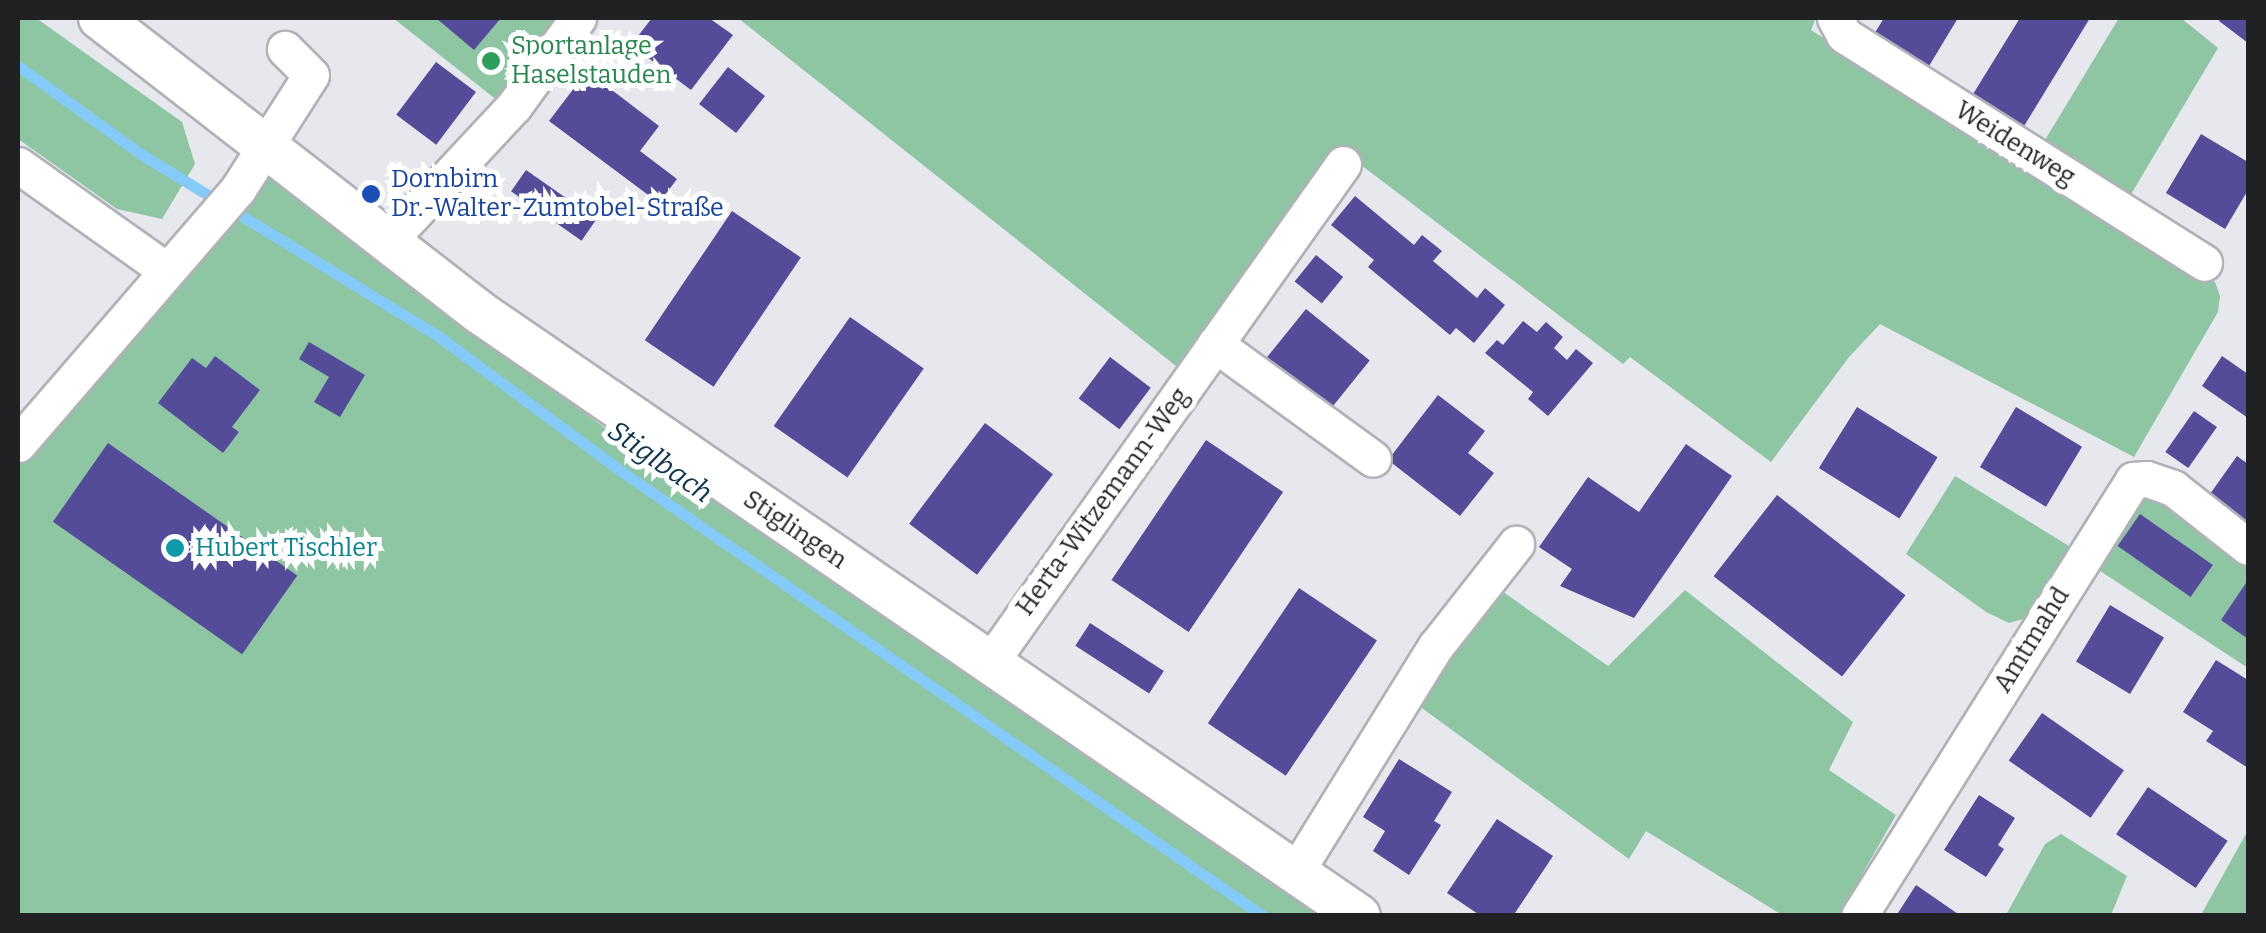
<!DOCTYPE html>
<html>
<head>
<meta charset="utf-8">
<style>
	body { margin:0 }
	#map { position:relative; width:2266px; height:933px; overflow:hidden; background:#e7e7ee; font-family:Bitter,serif }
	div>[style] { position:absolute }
	.green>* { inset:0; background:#8ec5a3 }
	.stream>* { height:11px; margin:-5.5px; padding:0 5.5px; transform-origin:5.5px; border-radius:5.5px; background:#85cbf9 }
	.building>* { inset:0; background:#554c99; transform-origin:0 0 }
	.roads { filter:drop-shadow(2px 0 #b1b2b9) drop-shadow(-2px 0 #b1b2b9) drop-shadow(0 2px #b1b2b9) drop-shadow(0 -2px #b1b2b9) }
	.minor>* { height:35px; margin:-17.5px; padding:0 17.5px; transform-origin:17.5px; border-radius:17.5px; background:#fff }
	.major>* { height:42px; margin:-21px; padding:0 21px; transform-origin:21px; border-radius:21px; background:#fff }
	.dots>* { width:28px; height:28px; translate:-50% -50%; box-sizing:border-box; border:5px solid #fff; border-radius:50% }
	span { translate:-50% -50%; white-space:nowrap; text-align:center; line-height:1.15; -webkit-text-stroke:10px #fff; paint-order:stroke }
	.leisure-label { font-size:25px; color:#27864d }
	.left { translate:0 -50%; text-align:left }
	.street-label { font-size:25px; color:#212124 }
	.transit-label { font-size:25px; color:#164399 }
	.culture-label { font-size:25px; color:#0d838f }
	.water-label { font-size:28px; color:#0c344c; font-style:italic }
	.frame { position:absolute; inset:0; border:20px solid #212124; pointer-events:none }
</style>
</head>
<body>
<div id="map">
	<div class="green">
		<i style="clip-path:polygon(18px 18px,36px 18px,182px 122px,195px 164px,162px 219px,117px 209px,18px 139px)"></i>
		<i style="clip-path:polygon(393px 18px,563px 18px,503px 105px)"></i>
		<i style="clip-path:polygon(738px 18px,1816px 18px,1811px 30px,2134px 236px,2198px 270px,2215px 282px,2220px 296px,2218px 312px,2134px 457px,1880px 324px,1849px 357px,1771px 462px,1630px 357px,1623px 364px,1340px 149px,1176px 366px)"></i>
		<i style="clip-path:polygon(2119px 18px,2181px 18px,2218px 48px,2127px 201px,2042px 145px)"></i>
		<i style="clip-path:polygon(267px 152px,452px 314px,633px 449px,975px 662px,1329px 916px,18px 916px,18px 452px)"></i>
		<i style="clip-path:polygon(1955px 476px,2069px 546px,2072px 554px,2030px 617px,2009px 623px,1986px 612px,1906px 554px)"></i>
		<i style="clip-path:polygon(2142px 496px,2166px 500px,2248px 564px,2248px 668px,2094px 567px)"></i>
		<i style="clip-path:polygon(1499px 589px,1608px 666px,1685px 590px,1853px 722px,1829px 770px,1896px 815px,1839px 915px,1782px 915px,1646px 831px,1629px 859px,1415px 703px)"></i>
		<i style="clip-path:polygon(2248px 830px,2248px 915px,2201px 915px)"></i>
		<i style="clip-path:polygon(2061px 834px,2127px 876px,2111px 915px,2006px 915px,2045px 844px)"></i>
	</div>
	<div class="stream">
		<i style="left:18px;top:66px;width:151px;rotate:35.6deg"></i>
		<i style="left:141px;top:154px;width:348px;rotate:31.5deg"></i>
		<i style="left:438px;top:336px;width:227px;rotate:36.4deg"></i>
		<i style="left:621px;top:471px;width:781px;rotate:34.73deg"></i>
	</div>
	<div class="building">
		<i style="clip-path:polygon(436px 18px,501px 18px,474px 50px)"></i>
		<i style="clip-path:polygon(652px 18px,709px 18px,733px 35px,691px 90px,631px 45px)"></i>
		<i style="clip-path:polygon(1884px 18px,1958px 18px,1926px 71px,1871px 39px)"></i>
		<i style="clip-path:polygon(2020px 18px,2090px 18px,2021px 131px,1970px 99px)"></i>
		<i style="clip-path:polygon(2221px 18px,2248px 18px,2248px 43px,2219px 21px)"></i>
		<i style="left:436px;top:62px;width:50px;height:66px;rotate:37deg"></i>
		<i style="left:728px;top:67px;width:47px;height:47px;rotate:38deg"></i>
		<i style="clip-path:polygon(587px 71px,659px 126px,640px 151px,677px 179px,659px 203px,549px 121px)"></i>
		<i style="clip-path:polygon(2201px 134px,2248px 162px,2248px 190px,2225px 229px,2166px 193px)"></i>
		<i style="left:526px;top:170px;width:86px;height:26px;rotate:35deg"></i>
		<i style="clip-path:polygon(1355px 196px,1414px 245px,1422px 235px,1442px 251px,1433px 261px,1477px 298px,1485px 288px,1505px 305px,1474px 343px,1456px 328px,1450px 335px,1368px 267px,1374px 260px,1331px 225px)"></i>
		<i style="left:732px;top:211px;width:83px;height:156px;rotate:34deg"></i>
		<i style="left:1316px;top:255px;width:35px;height:34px;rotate:39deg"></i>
		<i style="left:1306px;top:309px;width:82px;height:68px;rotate:39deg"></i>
		<i style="left:850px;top:317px;width:90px;height:133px;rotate:35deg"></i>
		<i style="clip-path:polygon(1523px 321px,1537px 332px,1546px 322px,1563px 337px,1554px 348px,1567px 360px,1576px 349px,1593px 363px,1548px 416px,1528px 399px,1533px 392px,1485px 353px,1497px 340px,1503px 345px)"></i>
		<i style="clip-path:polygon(309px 342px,365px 375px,340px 417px,314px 402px,329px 377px,299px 359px)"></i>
		<i style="clip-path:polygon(215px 356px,260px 390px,232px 427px,239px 432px,223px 453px,158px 403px,192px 358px,206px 368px)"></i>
		<i style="clip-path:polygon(2222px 356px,2248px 374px,2248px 418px,2202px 386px)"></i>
		<i style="left:1110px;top:357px;width:51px;height:52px;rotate:37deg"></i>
		<i style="clip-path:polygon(1438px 395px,1485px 431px,1468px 453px,1494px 473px,1460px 516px,1388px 460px)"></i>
		<i style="left:1857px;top:407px;width:95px;height:72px;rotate:32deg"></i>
		<i style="left:2016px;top:407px;width:77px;height:70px;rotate:31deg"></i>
		<i style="left:2194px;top:411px;width:28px;height:50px;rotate:35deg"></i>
		<i style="left:985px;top:423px;width:85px;height:126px;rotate:37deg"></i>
		<i style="left:1206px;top:440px;width:93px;height:169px;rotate:34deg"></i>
		<i style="left:108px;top:443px;width:231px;height:96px;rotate:35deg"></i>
		<i style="clip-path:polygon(1686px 444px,1732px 476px,1634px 618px,1560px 586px,1572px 569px,1539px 547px,1588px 477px,1639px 512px)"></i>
		<i style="clip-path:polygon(2237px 456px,2248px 464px,2248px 531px,2205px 501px)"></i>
		<i style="left:1777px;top:495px;width:163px;height:103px;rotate:38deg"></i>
		<i style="left:2140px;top:514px;width:89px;height:39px;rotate:35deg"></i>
		<i style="clip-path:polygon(2248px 580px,2248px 639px,2221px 620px)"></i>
		<i style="left:1299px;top:588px;width:94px;height:163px;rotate:34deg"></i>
		<i style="left:2110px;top:605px;width:63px;height:66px;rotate:31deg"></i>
		<i style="left:1090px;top:623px;width:88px;height:27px;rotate:33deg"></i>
		<i style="clip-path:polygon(2216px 660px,2248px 680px,2248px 768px,2206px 741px,2213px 731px,2183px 712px)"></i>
		<i style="left:2042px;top:713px;width:100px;height:58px;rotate:35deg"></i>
		<i style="clip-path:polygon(1399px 759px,1452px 792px,1434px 821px,1441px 825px,1409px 875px,1373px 851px,1385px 831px,1363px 817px)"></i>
		<i style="left:2148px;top:787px;width:96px;height:57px;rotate:34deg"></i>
		<i style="clip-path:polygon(1979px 795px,2015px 818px,1998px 845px,2004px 849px,1986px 877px,1944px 850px)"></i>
		<i style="clip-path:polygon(1497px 819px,1553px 856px,1513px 916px,1481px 916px,1447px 893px)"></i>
		<i style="clip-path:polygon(1916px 885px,1961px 916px,1896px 916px)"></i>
	</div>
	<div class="roads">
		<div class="minor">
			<i style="left:1835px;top:18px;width:19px;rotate:62deg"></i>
			<i style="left:1844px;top:35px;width:426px;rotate:32.3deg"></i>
			<i style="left:18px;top:165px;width:181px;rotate:35.4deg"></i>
			<i style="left:389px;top:240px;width:183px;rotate:-47deg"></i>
			<i style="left:514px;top:106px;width:109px;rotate:-54deg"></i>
			<i style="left:1215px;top:344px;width:195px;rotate:36deg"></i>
			<i style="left:18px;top:444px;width:337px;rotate:-49.2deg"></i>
			<i style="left:238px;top:189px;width:135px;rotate:-57.4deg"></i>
			<i style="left:311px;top:75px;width:37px;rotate:-135deg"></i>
			<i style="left:991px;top:661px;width:609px;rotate:-54.69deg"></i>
			<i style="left:1295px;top:873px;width:267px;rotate:-58.2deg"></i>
			<i style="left:1436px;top:646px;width:130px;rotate:-51.9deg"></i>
			<i style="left:1859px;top:916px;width:515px;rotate:-57.85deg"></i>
			<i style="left:2133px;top:480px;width:14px;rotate:-4deg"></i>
			<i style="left:2147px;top:479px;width:28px;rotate:19deg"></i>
			<i style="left:2173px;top:488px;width:95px;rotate:38.2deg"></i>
		</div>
		<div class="major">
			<i style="left:100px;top:18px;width:480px;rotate:37.8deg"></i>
			<i style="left:479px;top:312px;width:1067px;rotate:34.46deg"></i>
		</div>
	</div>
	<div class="dots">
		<i style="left:491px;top:61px;background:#2e9e5b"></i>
		<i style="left:371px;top:194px;background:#1a4fb4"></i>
		<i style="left:175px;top:548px;background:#0f9aa8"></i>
	</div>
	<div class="leisure-label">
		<span class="left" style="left:511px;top:61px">Sportanlage<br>Haselstauden</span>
	</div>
	<div class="street-label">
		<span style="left:2015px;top:144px;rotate:32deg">Weidenweg</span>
		<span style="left:1103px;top:502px;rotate:-54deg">Herta-Witzemann-Weg</span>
		<span style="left:795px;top:530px;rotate:34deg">Stiglingen</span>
		<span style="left:2032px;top:640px;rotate:-58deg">Amtmahd</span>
	</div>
	<div class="transit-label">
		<span class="left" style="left:391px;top:194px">Dornbirn<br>Dr.-Walter-Zumtobel-Straße</span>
	</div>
	<div class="culture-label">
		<span class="left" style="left:195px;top:548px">Hubert Tischler</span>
	</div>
	<div class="water-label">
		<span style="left:660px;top:462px;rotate:35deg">Stiglbach</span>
	</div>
	<div class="frame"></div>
</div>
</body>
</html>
